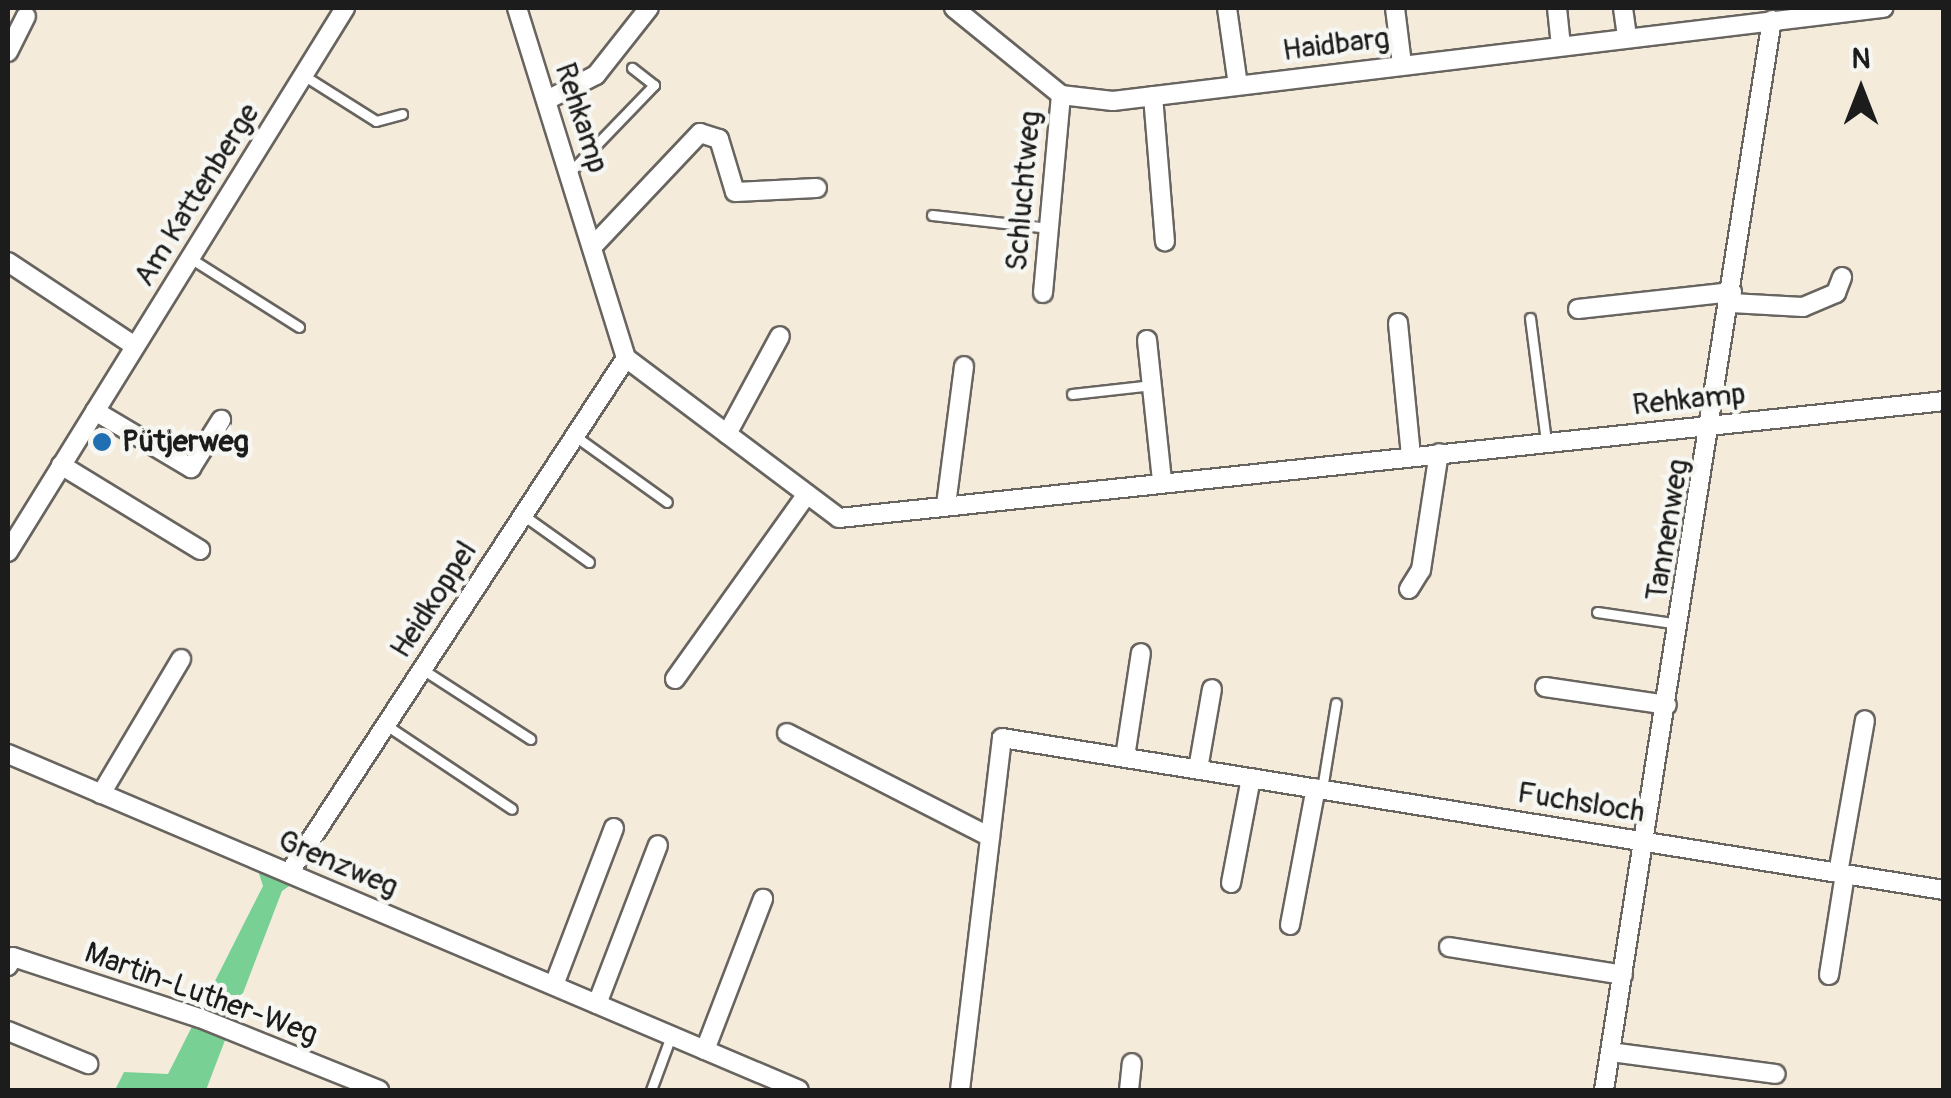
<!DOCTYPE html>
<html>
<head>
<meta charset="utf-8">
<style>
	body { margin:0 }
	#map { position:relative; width:1951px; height:1098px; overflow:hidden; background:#f4ebdb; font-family:Pangolin,sans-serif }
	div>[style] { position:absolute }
	.green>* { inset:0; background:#78d095 }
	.roads { filter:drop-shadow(2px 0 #68645f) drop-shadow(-2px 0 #68645f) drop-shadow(0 2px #68645f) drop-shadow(0 -2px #68645f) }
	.lane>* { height:9px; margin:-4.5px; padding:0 4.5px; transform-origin:4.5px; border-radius:4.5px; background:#fff }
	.street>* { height:18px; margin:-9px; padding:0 9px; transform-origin:9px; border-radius:9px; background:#fff }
	.dots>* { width:28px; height:28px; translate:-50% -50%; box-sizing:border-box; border:5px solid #f6f6f2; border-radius:50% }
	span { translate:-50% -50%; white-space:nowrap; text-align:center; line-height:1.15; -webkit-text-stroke:9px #f6f6f2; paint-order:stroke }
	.street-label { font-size:30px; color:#1c1c1c }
	.poi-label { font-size:30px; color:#1c1c1c; font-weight:700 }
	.left { translate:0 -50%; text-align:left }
	.frame { position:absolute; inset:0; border:10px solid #1c1c1c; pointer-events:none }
	.north { position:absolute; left:1811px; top:40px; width:100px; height:100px; -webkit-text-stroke:8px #f6f6f2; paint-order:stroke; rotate:0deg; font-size:28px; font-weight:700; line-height:40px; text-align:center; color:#1c1c1c }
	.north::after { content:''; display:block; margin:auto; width:35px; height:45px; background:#1c1c1c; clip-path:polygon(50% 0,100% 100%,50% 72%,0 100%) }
</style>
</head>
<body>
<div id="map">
	<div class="green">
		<i style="clip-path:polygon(254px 858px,301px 878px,282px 891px,206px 1090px,115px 1090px,124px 1072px,168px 1074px,263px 886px)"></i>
	</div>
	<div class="roads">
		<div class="lane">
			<i style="left:303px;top:75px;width:86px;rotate:32.2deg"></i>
			<i style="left:376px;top:121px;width:27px;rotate:-15deg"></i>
			<i style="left:570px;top:172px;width:121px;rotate:-46deg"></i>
			<i style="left:654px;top:85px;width:28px;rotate:-142deg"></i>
			<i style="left:932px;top:215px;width:118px;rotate:6.3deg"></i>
			<i style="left:190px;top:258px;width:129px;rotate:32.3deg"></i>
			<i style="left:1530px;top:318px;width:125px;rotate:82.6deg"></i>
			<i style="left:1072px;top:394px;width:81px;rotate:-6.4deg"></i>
			<i style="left:575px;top:436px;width:113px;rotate:35.7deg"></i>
			<i style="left:523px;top:515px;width:81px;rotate:35.5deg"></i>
			<i style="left:1597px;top:612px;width:83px;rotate:8.3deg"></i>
			<i style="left:422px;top:669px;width:129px;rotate:32.9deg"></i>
			<i style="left:386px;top:725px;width:151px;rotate:33.7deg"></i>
			<i style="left:1322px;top:789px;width:87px;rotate:-80.8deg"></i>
			<i style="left:651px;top:1090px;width:58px;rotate:-69.7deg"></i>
		</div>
		<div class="street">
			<i style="left:517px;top:8px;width:367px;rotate:72.7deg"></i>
			<i style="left:954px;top:8px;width:138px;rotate:39.1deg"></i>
			<i style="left:1061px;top:95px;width:52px;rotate:6.6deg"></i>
			<i style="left:1113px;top:101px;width:776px;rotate:-6.89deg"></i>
			<i style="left:1227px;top:8px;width:78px;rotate:81.9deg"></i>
			<i style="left:1395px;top:8px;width:56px;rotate:82.9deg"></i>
			<i style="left:1557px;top:8px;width:37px;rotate:84deg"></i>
			<i style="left:1623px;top:8px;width:28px;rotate:82deg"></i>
			<i style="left:8px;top:52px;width:40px;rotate:-63.4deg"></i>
			<i style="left:1153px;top:96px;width:146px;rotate:85.3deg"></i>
			<i style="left:547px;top:100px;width:55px;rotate:-27deg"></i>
			<i style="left:596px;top:75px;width:85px;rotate:-51.7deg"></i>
			<i style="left:594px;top:245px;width:154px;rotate:-46.6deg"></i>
			<i style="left:700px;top:133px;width:20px;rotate:18deg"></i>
			<i style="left:719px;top:139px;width:55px;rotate:73.2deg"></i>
			<i style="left:735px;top:192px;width:82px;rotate:-2.8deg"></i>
			<i style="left:8px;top:262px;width:152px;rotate:33.5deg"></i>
			<i style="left:1043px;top:293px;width:199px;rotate:-84.8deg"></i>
			<i style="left:1731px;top:303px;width:72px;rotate:3.2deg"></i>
			<i style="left:1803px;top:307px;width:36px;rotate:-23deg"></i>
			<i style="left:1836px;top:293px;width:17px;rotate:-69deg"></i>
			<i style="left:1578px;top:309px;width:155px;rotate:-6.3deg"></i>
			<i style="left:1398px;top:323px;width:134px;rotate:84.4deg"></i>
			<i style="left:1147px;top:340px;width:142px;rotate:83.9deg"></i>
			<i style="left:626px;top:358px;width:266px;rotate:36.9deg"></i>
			<i style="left:839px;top:518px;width:1111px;rotate:-6.04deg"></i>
			<i style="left:95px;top:411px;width:112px;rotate:30.7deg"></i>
			<i style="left:191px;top:468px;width:57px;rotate:-58deg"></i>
			<i style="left:727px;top:434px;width:111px;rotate:-61.6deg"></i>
			<i style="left:61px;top:465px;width:163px;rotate:31.4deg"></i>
			<i style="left:946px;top:505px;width:140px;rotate:-82.6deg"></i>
			<i style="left:8px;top:552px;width:640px;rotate:-58.22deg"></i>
			<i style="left:1409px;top:589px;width:22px;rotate:-58deg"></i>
			<i style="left:1421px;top:570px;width:118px;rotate:-81.3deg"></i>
			<i style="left:675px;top:679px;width:227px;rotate:-54.5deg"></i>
			<i style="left:1545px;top:687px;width:123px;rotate:8.4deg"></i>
			<i style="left:787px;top:733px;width:228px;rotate:27.1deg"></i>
			<i style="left:8px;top:754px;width:859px;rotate:23.01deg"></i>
			<i style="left:1125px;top:757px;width:105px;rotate:-81.3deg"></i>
			<i style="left:1198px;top:769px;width:81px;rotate:-80.1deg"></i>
			<i style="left:101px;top:794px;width:157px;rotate:-59.3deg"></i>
			<i style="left:289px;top:873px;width:615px;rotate:-56.8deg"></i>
			<i style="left:1838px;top:873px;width:155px;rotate:-80deg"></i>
			<i style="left:1231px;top:883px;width:107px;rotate:-79.2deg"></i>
			<i style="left:1290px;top:925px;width:139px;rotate:-79.3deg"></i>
			<i style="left:1449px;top:947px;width:176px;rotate:9.1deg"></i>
			<i style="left:8px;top:966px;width:10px;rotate:-61deg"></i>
			<i style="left:13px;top:957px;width:197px;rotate:18.1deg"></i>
			<i style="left:200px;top:1018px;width:193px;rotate:21.9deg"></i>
			<i style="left:1829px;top:975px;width:102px;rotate:-81deg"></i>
			<i style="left:554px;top:985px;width:168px;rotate:-69.1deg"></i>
			<i style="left:597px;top:1004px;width:170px;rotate:-69deg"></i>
			<i style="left:8px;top:1031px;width:87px;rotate:22.4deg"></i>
			<i style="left:705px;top:1050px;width:162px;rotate:-69deg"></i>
			<i style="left:1611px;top:1052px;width:166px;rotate:7.6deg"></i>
			<i style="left:960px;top:1090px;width:354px;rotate:-83.2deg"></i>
			<i style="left:1002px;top:738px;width:954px;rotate:9.17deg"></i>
			<i style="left:1129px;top:1090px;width:27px;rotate:-84deg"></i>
			<i style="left:1604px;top:1090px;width:1083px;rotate:-81.08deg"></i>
		</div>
	</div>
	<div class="dots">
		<i style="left:102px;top:442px;background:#1f6fb2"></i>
	</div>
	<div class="street-label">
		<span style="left:1336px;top:45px;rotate:-7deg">Haidbarg</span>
		<span style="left:581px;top:118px;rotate:72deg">Rehkamp</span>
		<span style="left:1024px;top:191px;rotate:-85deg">Schluchtweg</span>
		<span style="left:197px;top:195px;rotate:-58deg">Am Kattenberge</span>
		<span style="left:1689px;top:400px;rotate:-6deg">Rehkamp</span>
		<span style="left:1668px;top:530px;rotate:-81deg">Tannenweg</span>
		<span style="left:434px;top:600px;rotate:-57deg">Heidkoppel</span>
		<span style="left:1581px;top:803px;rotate:9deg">Fuchsloch</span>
		<span style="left:338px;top:864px;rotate:23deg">Grenzweg</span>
		<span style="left:201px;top:994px;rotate:20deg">Martin-Luther-Weg</span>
	</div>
	<div class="poi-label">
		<span class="left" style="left:122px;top:442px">Pütjerweg</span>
	</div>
	<div class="frame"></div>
	<div class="north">N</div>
</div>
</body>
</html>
